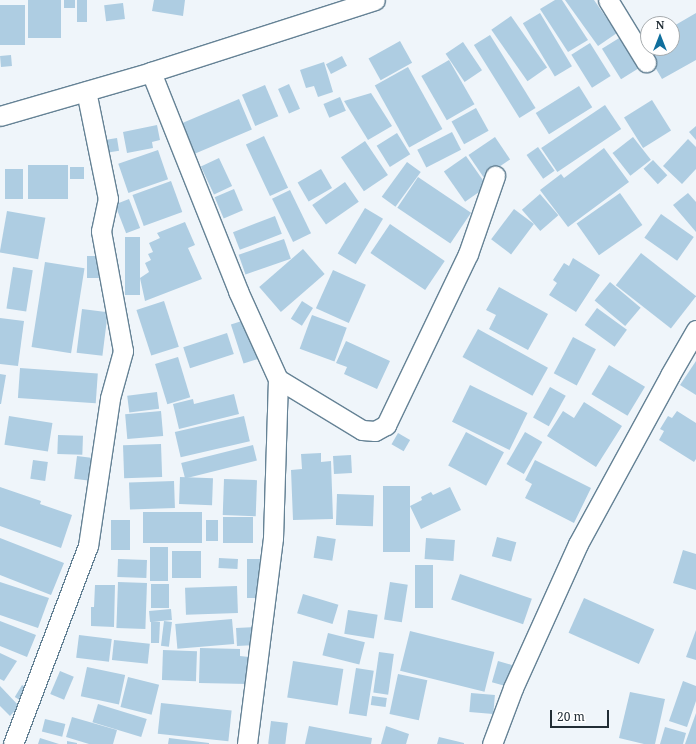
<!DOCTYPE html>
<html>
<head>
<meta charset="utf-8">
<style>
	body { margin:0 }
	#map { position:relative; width:696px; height:744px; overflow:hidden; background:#eff5fa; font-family:"Noto Serif",serif }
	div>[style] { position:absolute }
	.building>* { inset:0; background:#aecde2; transform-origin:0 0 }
	.roads { filter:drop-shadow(1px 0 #658295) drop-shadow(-1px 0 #658295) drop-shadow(0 1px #658295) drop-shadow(0 -1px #658295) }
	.minor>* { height:19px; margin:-9.5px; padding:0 9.5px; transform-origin:9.5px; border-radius:9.5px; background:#fff }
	span { translate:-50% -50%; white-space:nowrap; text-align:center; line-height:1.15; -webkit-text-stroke:3px #fff; paint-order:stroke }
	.north { position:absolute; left:640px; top:16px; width:40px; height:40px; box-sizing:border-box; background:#fff; border:1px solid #a6abae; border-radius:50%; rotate:0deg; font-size:11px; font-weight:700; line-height:16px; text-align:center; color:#212d35 }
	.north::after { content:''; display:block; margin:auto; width:14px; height:18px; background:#106f9d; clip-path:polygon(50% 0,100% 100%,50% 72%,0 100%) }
	.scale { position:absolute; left:550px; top:710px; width:59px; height:18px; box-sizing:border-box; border:2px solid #212d35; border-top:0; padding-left:5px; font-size:12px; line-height:14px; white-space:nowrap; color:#212d35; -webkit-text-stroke:3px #fff; paint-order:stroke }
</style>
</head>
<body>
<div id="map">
	<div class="building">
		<i style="left:28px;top:0;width:33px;height:38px"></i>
		<i style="left:64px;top:0;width:11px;height:8px"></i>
		<i style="left:77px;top:0;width:10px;height:22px"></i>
		<i style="clip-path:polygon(154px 0,185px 0,183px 16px,152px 11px)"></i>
		<i style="clip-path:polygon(555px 0,562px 0,588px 40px,568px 52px,540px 9px)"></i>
		<i style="clip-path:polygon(565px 0,594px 0,617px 33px,598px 46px)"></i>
		<i style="left:123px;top:3px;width:16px;height:19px;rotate:83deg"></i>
		<i style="left:0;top:5px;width:25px;height:40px"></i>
		<i style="left:540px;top:13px;width:62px;height:20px;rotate:59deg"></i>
		<i style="clip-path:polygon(696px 13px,696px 60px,662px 79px,642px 45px,648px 41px,648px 48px,672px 48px,672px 27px)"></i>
		<i style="left:511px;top:16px;width:63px;height:24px;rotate:55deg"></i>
		<i style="left:490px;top:35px;width:86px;height:19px;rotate:58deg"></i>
		<i style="left:624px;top:35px;width:36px;height:26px;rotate:58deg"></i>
		<i style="left:400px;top:41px;width:25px;height:36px;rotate:61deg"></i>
		<i style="left:463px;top:42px;width:34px;height:21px;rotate:56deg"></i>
		<i style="left:590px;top:43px;width:39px;height:22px;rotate:58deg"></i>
		<i style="left:11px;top:55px;width:11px;height:11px;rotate:85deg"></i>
		<i style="left:342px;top:56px;width:11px;height:18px;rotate:63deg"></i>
		<i style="left:449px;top:60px;width:51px;height:32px;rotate:60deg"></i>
		<i style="clip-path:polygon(324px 62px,333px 92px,318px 97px,314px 86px,306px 88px,300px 70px)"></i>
		<i style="left:408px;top:67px;width:71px;height:38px;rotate:61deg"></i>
		<i style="left:289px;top:84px;width:27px;height:12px;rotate:66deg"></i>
		<i style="left:265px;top:85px;width:34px;height:25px;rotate:67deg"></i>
		<i style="left:579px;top:86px;width:25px;height:51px;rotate:58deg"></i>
		<i style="clip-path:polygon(371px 93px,392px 126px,368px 140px,344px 101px)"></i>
		<i style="left:340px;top:97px;width:15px;height:18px;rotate:67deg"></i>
		<i style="left:239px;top:99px;width:33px;height:64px;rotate:67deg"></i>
		<i style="left:652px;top:100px;width:36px;height:33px;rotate:58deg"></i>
		<i style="left:605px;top:105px;width:29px;height:77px;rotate:56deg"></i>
		<i style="left:476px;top:108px;width:26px;height:28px;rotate:61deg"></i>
		<i style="clip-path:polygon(157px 125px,160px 140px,152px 142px,153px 148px,127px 153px,123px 132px)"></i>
		<i style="clip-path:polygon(696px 126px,696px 140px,689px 132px)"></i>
		<i style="left:452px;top:132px;width:20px;height:39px;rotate:63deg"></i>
		<i style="left:397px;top:133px;width:25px;height:24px;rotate:58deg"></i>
		<i style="left:264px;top:136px;width:57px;height:20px;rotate:65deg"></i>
		<i style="left:495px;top:137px;width:27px;height:32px;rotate:56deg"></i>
		<i style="left:633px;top:137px;width:29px;height:26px;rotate:52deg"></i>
		<i style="left:117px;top:138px;width:13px;height:20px;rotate:81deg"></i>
		<i style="clip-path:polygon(688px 139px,696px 147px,696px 169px,682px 184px,663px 166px)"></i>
		<i style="left:365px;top:141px;width:41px;height:29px;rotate:56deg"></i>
		<i style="left:538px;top:147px;width:29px;height:14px;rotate:55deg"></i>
		<i style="clip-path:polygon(604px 148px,629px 182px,568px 227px,540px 190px,561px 174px,564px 178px)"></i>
		<i style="left:158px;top:150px;width:31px;height:42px;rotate:71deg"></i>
		<i style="left:466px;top:156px;width:37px;height:27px;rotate:55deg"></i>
		<i style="left:219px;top:158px;width:31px;height:20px;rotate:65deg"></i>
		<i style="left:653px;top:160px;width:21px;height:13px;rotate:47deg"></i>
		<i style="left:407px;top:162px;width:17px;height:43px;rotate:36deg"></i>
		<i style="left:68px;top:165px;width:34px;height:40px;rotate:90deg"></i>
		<i style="left:84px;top:167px;width:12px;height:14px;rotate:90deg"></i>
		<i style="left:5px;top:169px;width:18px;height:30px"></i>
		<i style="left:321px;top:169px;width:22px;height:27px;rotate:60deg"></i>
		<i style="left:418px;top:177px;width:64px;height:37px;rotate:34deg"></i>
		<i style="left:171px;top:181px;width:33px;height:41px;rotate:70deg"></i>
		<i style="left:345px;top:182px;width:24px;height:40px;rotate:55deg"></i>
		<i style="left:234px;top:189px;width:23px;height:21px;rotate:67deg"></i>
		<i style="left:290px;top:190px;width:48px;height:20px;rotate:64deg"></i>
		<i style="left:620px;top:193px;width:39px;height:53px;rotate:55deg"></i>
		<i style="clip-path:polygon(688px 193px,696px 202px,696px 232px,673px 205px)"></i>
		<i style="left:540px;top:194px;width:28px;height:24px;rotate:49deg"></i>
		<i style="left:129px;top:199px;width:31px;height:15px;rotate:69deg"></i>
		<i style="left:365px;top:208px;width:21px;height:53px;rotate:31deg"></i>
		<i style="left:514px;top:209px;width:25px;height:38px;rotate:37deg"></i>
		<i style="left:7px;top:211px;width:39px;height:42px;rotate:10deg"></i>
		<i style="left:661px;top:214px;width:40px;height:29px;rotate:35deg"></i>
		<i style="left:275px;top:216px;width:19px;height:45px;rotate:69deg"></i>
		<i style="clip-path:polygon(185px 222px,195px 245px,188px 248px,202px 279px,145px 301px,140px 278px,149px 272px,145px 263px,151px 260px,148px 254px,153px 252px,149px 243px,160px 238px,157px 233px)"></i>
		<i style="left:390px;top:224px;width:66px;height:35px;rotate:34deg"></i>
		<i style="left:125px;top:237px;width:15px;height:58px"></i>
		<i style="left:284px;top:239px;width:21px;height:48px;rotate:71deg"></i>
		<i style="left:303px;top:249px;width:33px;height:58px;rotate:49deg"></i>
		<i style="left:641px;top:253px;width:70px;height:41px;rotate:38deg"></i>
		<i style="left:87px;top:256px;width:14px;height:22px"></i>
		<i style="clip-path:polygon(573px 258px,600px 275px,576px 312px,549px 295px,557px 283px,553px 280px,564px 263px,569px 266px)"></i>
		<i style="left:45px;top:262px;width:40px;height:86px;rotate:9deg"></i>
		<i style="left:13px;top:267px;width:20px;height:42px;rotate:9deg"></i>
		<i style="left:333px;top:270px;width:36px;height:42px;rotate:24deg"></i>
		<i style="left:610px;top:282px;width:40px;height:24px;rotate:40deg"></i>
		<i style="clip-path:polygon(499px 287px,548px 314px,528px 350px,489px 329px,496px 315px,486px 310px)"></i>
		<i style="left:164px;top:301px;width:48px;height:29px;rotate:72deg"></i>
		<i style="left:302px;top:301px;width:13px;height:21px;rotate:32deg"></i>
		<i style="left:597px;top:308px;width:37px;height:21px;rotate:36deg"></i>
		<i style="left:82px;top:309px;width:26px;height:44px;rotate:7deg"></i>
		<i style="left:312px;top:315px;width:37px;height:36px;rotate:20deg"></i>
		<i style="clip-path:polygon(0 318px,24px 321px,18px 366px,0 364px)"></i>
		<i style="left:248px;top:319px;width:41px;height:18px;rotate:72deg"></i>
		<i style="left:478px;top:329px;width:80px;height:32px;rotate:29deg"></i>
		<i style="left:227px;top:333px;width:22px;height:46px;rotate:72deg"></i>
		<i style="left:573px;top:337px;width:26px;height:41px;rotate:28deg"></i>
		<i style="clip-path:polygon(346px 341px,390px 361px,377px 389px,344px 374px,347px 367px,336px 363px)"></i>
		<i style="left:178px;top:357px;width:42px;height:24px;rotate:73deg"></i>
		<i style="clip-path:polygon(696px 361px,696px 395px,680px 385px)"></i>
		<i style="left:609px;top:365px;width:42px;height:34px;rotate:31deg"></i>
		<i style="left:20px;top:368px;width:78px;height:30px;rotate:4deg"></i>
		<i style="clip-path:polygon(0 374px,6px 375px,1px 404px,0 404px)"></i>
		<i style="left:470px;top:385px;width:64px;height:41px;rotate:26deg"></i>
		<i style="left:550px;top:387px;width:18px;height:35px;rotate:29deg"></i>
		<i style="left:157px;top:392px;width:17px;height:30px;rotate:83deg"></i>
		<i style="clip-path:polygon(234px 394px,239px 414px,179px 429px,173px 404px,193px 399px,194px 404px)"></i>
		<i style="clip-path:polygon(584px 402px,622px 426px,596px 467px,547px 436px,563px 411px,574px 418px)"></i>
		<i style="left:161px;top:411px;width:25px;height:36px;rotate:85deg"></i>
		<i style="clip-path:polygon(677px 411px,696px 423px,696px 459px,694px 462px,659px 440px,664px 431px,660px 429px,668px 416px,672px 418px)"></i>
		<i style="left:9px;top:416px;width:44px;height:29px;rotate:9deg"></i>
		<i style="left:244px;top:416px;width:26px;height:71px;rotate:77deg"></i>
		<i style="left:466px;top:432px;width:43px;height:38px;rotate:28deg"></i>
		<i style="left:525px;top:432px;width:20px;height:37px;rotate:30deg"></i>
		<i style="left:398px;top:433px;width:14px;height:13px;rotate:30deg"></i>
		<i style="left:58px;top:435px;width:25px;height:19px;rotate:2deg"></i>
		<i style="left:161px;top:444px;width:33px;height:38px;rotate:88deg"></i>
		<i style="left:253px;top:445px;width:16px;height:74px;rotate:76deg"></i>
		<i style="clip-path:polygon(321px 453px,321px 462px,331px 461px,333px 519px,293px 520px,291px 470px,302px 469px,301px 454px)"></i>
		<i style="left:351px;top:455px;width:18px;height:18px;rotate:87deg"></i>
		<i style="left:77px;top:456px;width:16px;height:23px;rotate:7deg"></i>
		<i style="left:33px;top:460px;width:15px;height:19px;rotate:8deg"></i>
		<i style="clip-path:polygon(535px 460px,591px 488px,574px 523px,525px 498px,532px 484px,525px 480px)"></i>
		<i style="left:180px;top:477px;width:33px;height:27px;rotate:2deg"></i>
		<i style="left:224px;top:479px;width:33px;height:36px;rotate:2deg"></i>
		<i style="left:174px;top:481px;width:27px;height:45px;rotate:88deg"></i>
		<i style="left:410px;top:486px;width:66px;height:27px;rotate:90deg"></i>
		<i style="clip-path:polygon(0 487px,41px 501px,40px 504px,72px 515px,61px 548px,0 526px)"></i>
		<i style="clip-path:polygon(450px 487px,461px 510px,421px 529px,410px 506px,422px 500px,421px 497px,431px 492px,433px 495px)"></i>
		<i style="left:337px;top:494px;width:37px;height:31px;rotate:2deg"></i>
		<i style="left:202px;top:512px;width:31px;height:59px;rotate:90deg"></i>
		<i style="left:223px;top:517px;width:30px;height:26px"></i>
		<i style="left:111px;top:520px;width:19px;height:30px"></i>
		<i style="left:206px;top:520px;width:12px;height:21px"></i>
		<i style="left:317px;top:536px;width:19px;height:22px;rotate:9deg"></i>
		<i style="left:497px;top:537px;width:20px;height:20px;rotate:15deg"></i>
		<i style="clip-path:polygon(0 538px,64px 563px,51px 595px,0 575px)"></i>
		<i style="left:426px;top:538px;width:29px;height:21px;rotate:4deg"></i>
		<i style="left:168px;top:547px;width:34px;height:18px;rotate:90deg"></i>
		<i style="clip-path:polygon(683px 550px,696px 554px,696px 590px,673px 583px)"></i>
		<i style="left:172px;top:551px;width:29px;height:27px"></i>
		<i style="left:219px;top:558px;width:19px;height:10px;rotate:3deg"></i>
		<i style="left:118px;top:559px;width:29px;height:18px;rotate:2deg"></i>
		<i style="left:247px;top:559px;width:15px;height:39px"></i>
		<i style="left:415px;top:565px;width:18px;height:43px"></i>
		<i style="left:460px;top:574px;width:76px;height:27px;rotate:19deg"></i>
		<i style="clip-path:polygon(0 582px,49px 598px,38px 628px,0 615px)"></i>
		<i style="left:118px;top:582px;width:29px;height:46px;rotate:2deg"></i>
		<i style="left:390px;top:582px;width:18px;height:38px;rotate:9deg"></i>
		<i style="left:151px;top:584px;width:18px;height:24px"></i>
		<i style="clip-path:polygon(95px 585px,115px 585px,114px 627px,91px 626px,91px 607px,94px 607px)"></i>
		<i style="left:237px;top:586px;width:27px;height:52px;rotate:88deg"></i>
		<i style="left:303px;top:594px;width:37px;height:20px;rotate:17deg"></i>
		<i style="left:584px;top:598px;width:77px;height:38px;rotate:24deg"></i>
		<i style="left:171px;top:609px;width:11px;height:22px;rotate:85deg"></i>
		<i style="left:348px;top:610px;width:30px;height:24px;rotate:9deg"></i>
		<i style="left:232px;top:619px;width:25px;height:57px;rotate:85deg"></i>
		<i style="clip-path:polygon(0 621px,36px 635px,27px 657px,0 646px)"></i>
		<i style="clip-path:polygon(151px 621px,160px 622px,159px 643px,151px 643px)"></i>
		<i style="left:164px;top:621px;width:8px;height:25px;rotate:7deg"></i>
		<i style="left:256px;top:627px;width:18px;height:20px;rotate:87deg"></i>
		<i style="clip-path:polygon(696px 630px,696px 660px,686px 657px)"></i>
		<i style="left:410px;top:631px;width:87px;height:41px;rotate:14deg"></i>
		<i style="left:328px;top:633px;width:38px;height:23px;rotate:14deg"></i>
		<i style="left:79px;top:635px;width:33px;height:23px;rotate:7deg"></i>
		<i style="left:114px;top:640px;width:36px;height:20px;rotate:6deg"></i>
		<i style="clip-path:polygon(200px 648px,240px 649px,240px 656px,249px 657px,248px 684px,199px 683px)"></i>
		<i style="left:163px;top:650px;width:34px;height:30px;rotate:2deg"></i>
		<i style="left:379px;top:652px;width:15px;height:41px;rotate:8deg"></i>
		<i style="clip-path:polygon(0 653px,17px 661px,4px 681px,0 679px)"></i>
		<i style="left:293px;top:661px;width:51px;height:37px;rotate:9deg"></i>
		<i style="left:498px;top:661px;width:15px;height:22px;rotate:16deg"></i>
		<i style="left:87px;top:667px;width:39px;height:30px;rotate:12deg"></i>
		<i style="left:356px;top:668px;width:18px;height:46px;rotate:9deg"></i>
		<i style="left:60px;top:671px;width:15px;height:25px;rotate:23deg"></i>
		<i style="left:398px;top:674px;width:30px;height:41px;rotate:12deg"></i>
		<i style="left:128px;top:677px;width:32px;height:31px;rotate:14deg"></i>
		<i style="clip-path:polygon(683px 681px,696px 686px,696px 701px,687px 727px,669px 721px)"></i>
		<i style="left:22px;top:685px;width:12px;height:14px;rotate:31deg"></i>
		<i style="clip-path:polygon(0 686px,19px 706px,10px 716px,0 706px)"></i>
		<i style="clip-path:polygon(630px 692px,665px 699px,655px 744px,644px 744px,619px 738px)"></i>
		<i style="left:471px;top:693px;width:24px;height:19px;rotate:5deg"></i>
		<i style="left:372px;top:696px;width:15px;height:9px;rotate:8deg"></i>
		<i style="left:161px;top:703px;width:71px;height:31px;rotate:6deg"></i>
		<i style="left:98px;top:704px;width:51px;height:19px;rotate:17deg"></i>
		<i style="clip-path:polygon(696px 713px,696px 744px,685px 744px)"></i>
		<i style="clip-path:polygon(72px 717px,117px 730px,113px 744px,89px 744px,66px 737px)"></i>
		<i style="left:45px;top:719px;width:21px;height:13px;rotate:14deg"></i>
		<i style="left:271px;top:721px;width:17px;height:23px;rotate:7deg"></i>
		<i style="clip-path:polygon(309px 726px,372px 738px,371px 744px,305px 744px)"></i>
		<i style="clip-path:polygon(386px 726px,409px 734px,406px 744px,381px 744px)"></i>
		<i style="clip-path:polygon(665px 727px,686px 733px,683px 744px,660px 744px)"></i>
		<i style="clip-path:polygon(439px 737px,464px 743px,464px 744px,437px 744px)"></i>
		<i style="clip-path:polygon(40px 738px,59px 744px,38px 744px)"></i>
		<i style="clip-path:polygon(169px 738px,209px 743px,209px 744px,168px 744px)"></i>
		<i style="clip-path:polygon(67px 741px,77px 743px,77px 744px,67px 744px)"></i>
	</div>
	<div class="roads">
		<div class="minor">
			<i style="left:608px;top:0;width:73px;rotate:58.5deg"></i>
			<i style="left:151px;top:72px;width:236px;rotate:68.3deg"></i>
			<i style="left:238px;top:291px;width:97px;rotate:65.6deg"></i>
			<i style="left:278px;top:379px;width:159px;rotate:91.8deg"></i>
			<i style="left:273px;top:538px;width:208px;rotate:97.2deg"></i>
			<i style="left:0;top:116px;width:157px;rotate:-16.2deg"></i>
			<i style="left:151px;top:72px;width:235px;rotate:-17.8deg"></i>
			<i style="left:278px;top:379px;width:98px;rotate:31.3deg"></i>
			<i style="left:362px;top:430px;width:13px;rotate:4deg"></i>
			<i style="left:375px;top:431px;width:13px;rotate:-29deg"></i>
			<i style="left:386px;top:425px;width:190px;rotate:-64.4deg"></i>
			<i style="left:468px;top:254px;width:83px;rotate:-70.9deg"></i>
			<i style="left:13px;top:744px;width:212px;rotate:-69.3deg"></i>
			<i style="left:88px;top:546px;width:150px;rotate:-81.5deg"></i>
			<i style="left:110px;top:398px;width:49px;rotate:-74.5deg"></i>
			<i style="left:123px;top:351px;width:122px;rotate:-100.4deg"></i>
			<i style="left:101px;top:231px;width:33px;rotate:-78deg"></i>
			<i style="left:108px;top:199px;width:110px;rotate:-101.5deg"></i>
			<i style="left:492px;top:744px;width:60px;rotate:-69.4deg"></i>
			<i style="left:513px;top:688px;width:158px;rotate:-65.7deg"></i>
			<i style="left:578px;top:544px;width:192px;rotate:-61.4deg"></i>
			<i style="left:670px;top:375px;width:52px;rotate:-60deg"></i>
		</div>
	</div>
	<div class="north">N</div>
	<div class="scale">20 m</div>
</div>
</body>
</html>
